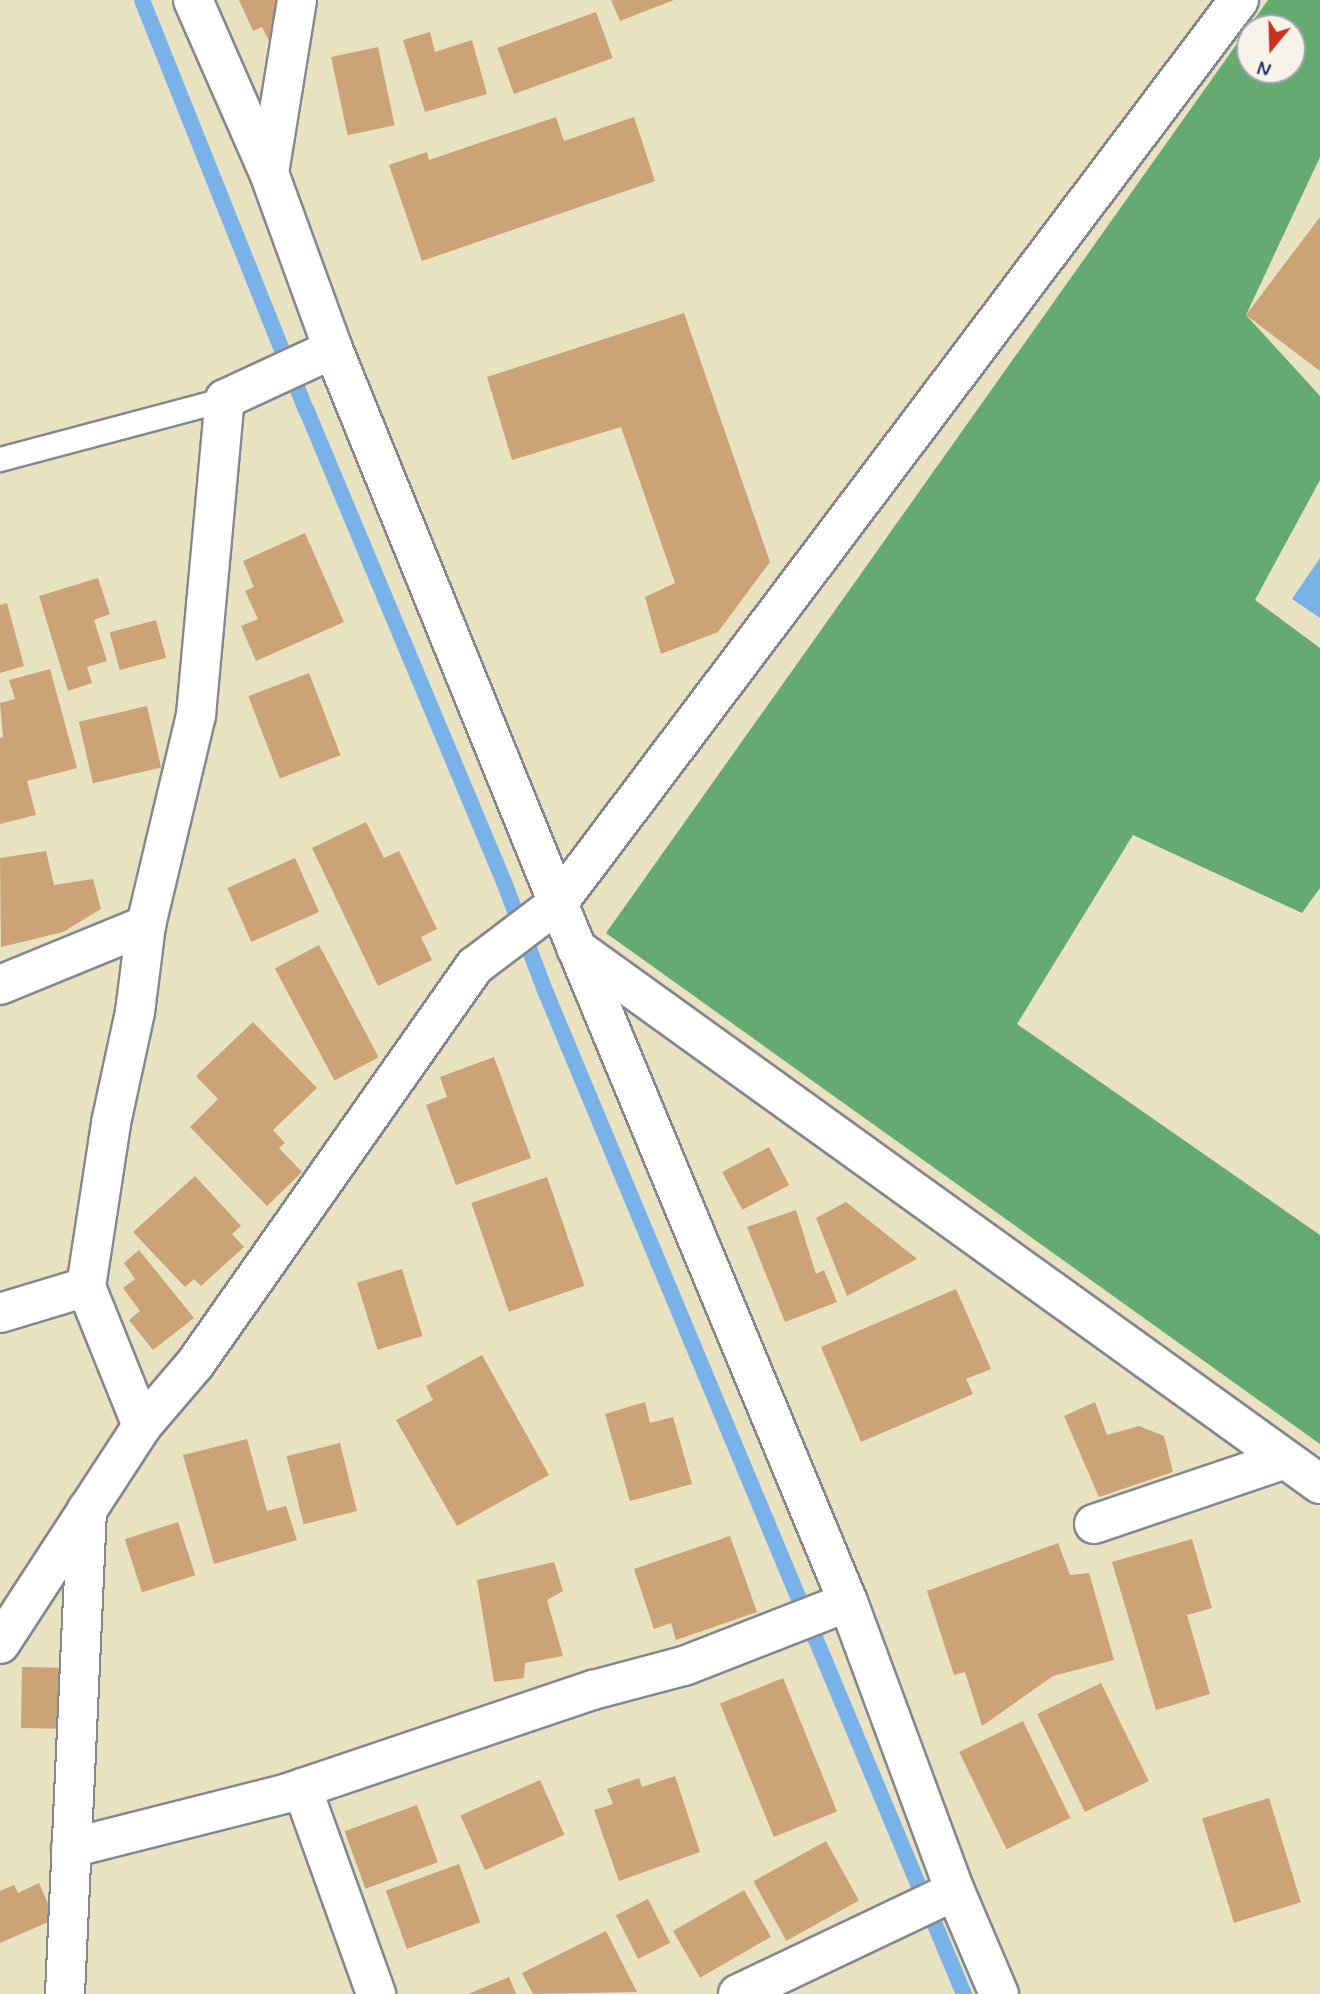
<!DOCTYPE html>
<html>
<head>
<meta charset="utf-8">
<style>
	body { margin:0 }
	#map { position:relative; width:1320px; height:1994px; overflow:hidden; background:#e9e2c1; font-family:Mynerve,sans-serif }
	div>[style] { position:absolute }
	.forest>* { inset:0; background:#65ab71 }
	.water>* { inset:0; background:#79b1e9 }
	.stream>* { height:16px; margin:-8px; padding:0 8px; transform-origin:8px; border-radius:8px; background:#79b1e9 }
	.building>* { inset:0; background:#cba377; transform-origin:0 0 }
	.roads { filter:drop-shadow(2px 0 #828890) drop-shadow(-2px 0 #828890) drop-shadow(0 2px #828890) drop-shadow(0 -2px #828890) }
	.service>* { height:23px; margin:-11.5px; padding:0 11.5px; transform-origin:11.5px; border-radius:11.5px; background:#fff }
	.minor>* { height:38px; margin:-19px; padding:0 19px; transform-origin:19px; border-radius:19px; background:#fff }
	.tertiary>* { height:38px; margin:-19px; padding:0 19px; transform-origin:19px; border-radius:19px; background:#fff }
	span { translate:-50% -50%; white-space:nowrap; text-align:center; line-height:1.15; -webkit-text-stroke:6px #f7f3e8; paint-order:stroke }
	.north { position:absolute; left:1236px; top:14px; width:70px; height:70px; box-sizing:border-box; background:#f7f3e8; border:2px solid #9fa5b1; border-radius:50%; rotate:199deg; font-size:19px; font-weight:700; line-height:28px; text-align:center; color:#1b2f5e }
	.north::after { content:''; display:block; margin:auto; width:24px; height:32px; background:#c8321e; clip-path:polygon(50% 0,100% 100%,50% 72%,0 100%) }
</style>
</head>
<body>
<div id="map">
	<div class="forest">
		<i style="clip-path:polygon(evenodd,1268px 0,1320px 0,1320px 157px,1246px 315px,1320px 396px,1320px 480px,1255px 600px,1320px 648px,1320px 888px,1302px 913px,1133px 835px,1017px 1024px,1320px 1235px,1320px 1444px,606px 933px,1268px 0,1250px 28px,1292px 28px,1292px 70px,1250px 70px,1250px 28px)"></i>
	</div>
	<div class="water">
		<i style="clip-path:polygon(1320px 558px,1320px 618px,1292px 599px)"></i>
	</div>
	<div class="stream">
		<i style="left:142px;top:0;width:441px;rotate:68.2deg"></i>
		<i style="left:306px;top:409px;width:513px;rotate:67.29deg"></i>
		<i style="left:504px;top:882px;width:119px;rotate:69.3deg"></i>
		<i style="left:546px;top:993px;width:1085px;rotate:67.34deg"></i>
	</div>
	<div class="building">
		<i style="clip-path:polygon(239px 0,277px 0,293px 36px,271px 45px,262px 27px,253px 31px)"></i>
		<i style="clip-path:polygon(611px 0,674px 0,620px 21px)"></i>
		<i style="left:596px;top:12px;width:49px;height:105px;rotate:70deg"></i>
		<i style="clip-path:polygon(430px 32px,435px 52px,472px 40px,487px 94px,425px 112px,403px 40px)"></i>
		<i style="left:378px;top:47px;width:80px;height:48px;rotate:78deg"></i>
		<i style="clip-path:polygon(556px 117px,564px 141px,634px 117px,655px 181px,422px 261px,389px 165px,427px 152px,429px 160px)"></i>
		<i style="clip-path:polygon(1320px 217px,1320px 371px,1246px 315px)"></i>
		<i style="clip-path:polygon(684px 313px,770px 562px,718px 632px,661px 654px,645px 597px,675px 583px,621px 427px,512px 460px,487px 377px)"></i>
		<i style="clip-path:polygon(305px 533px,344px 622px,256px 661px,241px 626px,258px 619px,245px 591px,254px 587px,243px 561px)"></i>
		<i style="clip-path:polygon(98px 578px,110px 614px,94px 620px,107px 661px,87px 667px,92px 683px,68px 691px,39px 596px)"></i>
		<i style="clip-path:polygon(7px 603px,24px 666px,0 673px,0 605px)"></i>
		<i style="left:156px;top:620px;width:39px;height:48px;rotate:75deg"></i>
		<i style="clip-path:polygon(50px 669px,77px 768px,27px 781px,36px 815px,0 824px,0 738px,3px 737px,0 703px,15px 699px,9px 680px)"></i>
		<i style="left:309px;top:673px;width:88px;height:65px;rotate:69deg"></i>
		<i style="left:147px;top:706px;width:63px;height:70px;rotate:77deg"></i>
		<i style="clip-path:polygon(366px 822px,384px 858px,399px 851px,437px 929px,421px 937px,432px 960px,378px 986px,312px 848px)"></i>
		<i style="clip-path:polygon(46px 851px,54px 885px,93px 879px,101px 909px,63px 932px,1px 947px,0 858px)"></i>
		<i style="left:295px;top:858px;width:59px;height:74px;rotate:66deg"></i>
		<i style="left:319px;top:945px;width:127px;height:50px;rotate:62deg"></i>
		<i style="clip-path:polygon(253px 1022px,317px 1088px,273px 1130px,285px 1143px,279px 1148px,302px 1172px,267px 1206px,190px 1127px,218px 1099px,196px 1076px)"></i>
		<i style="clip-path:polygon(494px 1057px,531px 1158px,456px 1185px,426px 1105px,447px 1097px,440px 1077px)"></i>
		<i style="left:769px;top:1147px;width:43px;height:53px;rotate:62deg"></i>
		<i style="clip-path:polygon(195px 1176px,241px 1226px,232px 1234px,244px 1247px,201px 1286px,194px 1279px,185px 1287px,133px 1232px)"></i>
		<i style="left:547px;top:1177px;width:115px;height:80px;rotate:71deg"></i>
		<i style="clip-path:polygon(846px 1202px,917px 1259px,847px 1296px,816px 1218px)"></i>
		<i style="clip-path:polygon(796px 1210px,816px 1274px,824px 1270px,837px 1302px,785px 1322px,747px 1227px)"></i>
		<i style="clip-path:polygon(139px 1250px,194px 1318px,153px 1350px,129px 1320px,140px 1311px,123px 1288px,135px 1279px,124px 1263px)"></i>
		<i style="left:402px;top:1269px;width:70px;height:47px;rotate:73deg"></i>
		<i style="clip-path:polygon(956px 1289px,991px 1369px,966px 1379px,973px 1394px,861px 1442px,821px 1347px)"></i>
		<i style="clip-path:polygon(482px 1355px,549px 1475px,457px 1526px,396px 1420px,433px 1400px,426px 1386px)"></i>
		<i style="clip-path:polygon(645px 1402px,650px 1423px,673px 1417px,692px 1484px,630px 1501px,605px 1414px)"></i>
		<i style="clip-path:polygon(1095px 1402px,1107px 1435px,1139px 1426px,1164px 1436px,1173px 1472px,1099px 1497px,1064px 1416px)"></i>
		<i style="clip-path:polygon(247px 1439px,267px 1511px,286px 1506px,297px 1540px,214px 1564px,183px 1455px)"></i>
		<i style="left:340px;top:1443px;width:70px;height:55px;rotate:76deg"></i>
		<i style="left:178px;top:1522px;width:56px;height:56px;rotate:72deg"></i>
		<i style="clip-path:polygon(730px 1536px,757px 1612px,676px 1640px,671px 1623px,654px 1629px,634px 1569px)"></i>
		<i style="clip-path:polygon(1192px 1539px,1212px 1608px,1187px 1615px,1210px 1694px,1156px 1710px,1112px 1562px)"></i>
		<i style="clip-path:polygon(1058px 1543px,1070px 1575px,1089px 1573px,1114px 1660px,1053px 1676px,982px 1726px,965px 1672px,954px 1675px,927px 1591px)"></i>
		<i style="clip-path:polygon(554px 1562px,563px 1591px,547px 1600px,563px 1656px,525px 1663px,524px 1678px,494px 1682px,477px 1580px)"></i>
		<i style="left:22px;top:1667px;width:39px;height:61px;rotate:1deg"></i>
		<i style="left:783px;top:1678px;width:144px;height:68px;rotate:68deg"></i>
		<i style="left:1101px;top:1683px;width:109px;height:71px;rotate:64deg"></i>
		<i style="left:1023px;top:1721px;width:108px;height:71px;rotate:64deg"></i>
		<i style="clip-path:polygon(675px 1776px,700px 1852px,619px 1881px,594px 1810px,613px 1804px,607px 1789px,639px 1778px,642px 1787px)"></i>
		<i style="left:540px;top:1780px;width:60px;height:87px;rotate:66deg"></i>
		<i style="left:1269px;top:1798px;width:109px;height:70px;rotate:73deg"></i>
		<i style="left:417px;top:1805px;width:61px;height:77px;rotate:70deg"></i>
		<i style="left:826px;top:1841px;width:68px;height:83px;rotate:61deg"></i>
		<i style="left:459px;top:1864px;width:62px;height:78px;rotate:70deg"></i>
		<i style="clip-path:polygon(39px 1883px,55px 1919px,0 1943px,0 1891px,14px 1885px,18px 1893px)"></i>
		<i style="left:744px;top:1890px;width:54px;height:82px;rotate:60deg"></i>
		<i style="left:648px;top:1899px;width:49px;height:36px;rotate:63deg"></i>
		<i style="clip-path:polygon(606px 1931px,637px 1992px,533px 1994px,522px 1973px)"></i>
		<i style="clip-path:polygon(509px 1977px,516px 1994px,468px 1994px)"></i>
	</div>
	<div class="roads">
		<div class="service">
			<i style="left:0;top:459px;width:233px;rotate:-14.9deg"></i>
		</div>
		<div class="minor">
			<i style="left:269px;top:173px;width:175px;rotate:-80.8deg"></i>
			<i style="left:576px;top:948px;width:917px;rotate:35.77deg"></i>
			<i style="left:0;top:985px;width:158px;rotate:-22.3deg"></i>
			<i style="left:0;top:1313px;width:90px;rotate:-16.8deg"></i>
			<i style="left:142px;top:1426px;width:150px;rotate:-111.9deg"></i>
			<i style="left:86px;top:1287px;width:166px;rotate:-81.3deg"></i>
			<i style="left:111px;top:1123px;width:114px;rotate:-77.8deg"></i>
			<i style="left:135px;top:1012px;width:88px;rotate:-82.8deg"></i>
			<i style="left:146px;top:925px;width:216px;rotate:-76.6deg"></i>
			<i style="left:196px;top:715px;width:317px;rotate:-84.8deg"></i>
			<i style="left:225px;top:399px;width:119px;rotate:-24.8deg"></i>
			<i style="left:1094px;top:1524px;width:200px;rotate:-18.7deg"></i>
			<i style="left:0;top:1644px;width:260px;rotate:-56.9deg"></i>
			<i style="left:142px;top:1426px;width:82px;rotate:-49.5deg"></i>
			<i style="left:195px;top:1364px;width:487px;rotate:-54.9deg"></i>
			<i style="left:475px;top:966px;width:104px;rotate:-37.2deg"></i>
			<i style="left:558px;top:903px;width:1131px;rotate:-52.98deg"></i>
			<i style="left:302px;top:1788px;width:219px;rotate:70.2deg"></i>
			<i style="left:71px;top:1848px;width:224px;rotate:-14.2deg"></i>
			<i style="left:288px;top:1793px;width:322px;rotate:-18.7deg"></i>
			<i style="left:593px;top:1690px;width:94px;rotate:-14.8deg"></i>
			<i style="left:684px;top:1666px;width:176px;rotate:-21.3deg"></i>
			<i style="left:65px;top:1994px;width:485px;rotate:-87.4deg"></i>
			<i style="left:738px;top:1994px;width:240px;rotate:-25.4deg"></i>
		</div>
		<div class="tertiary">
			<i style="left:193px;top:0;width:189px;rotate:66.3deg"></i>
			<i style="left:269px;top:173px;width:187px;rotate:70deg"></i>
			<i style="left:333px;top:349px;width:598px;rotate:67.9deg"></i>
			<i style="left:558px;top:903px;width:757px;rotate:67.47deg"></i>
			<i style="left:848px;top:1602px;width:308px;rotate:69.7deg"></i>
			<i style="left:955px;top:1891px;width:112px;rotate:66.9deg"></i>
		</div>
	</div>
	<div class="north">N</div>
</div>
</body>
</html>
